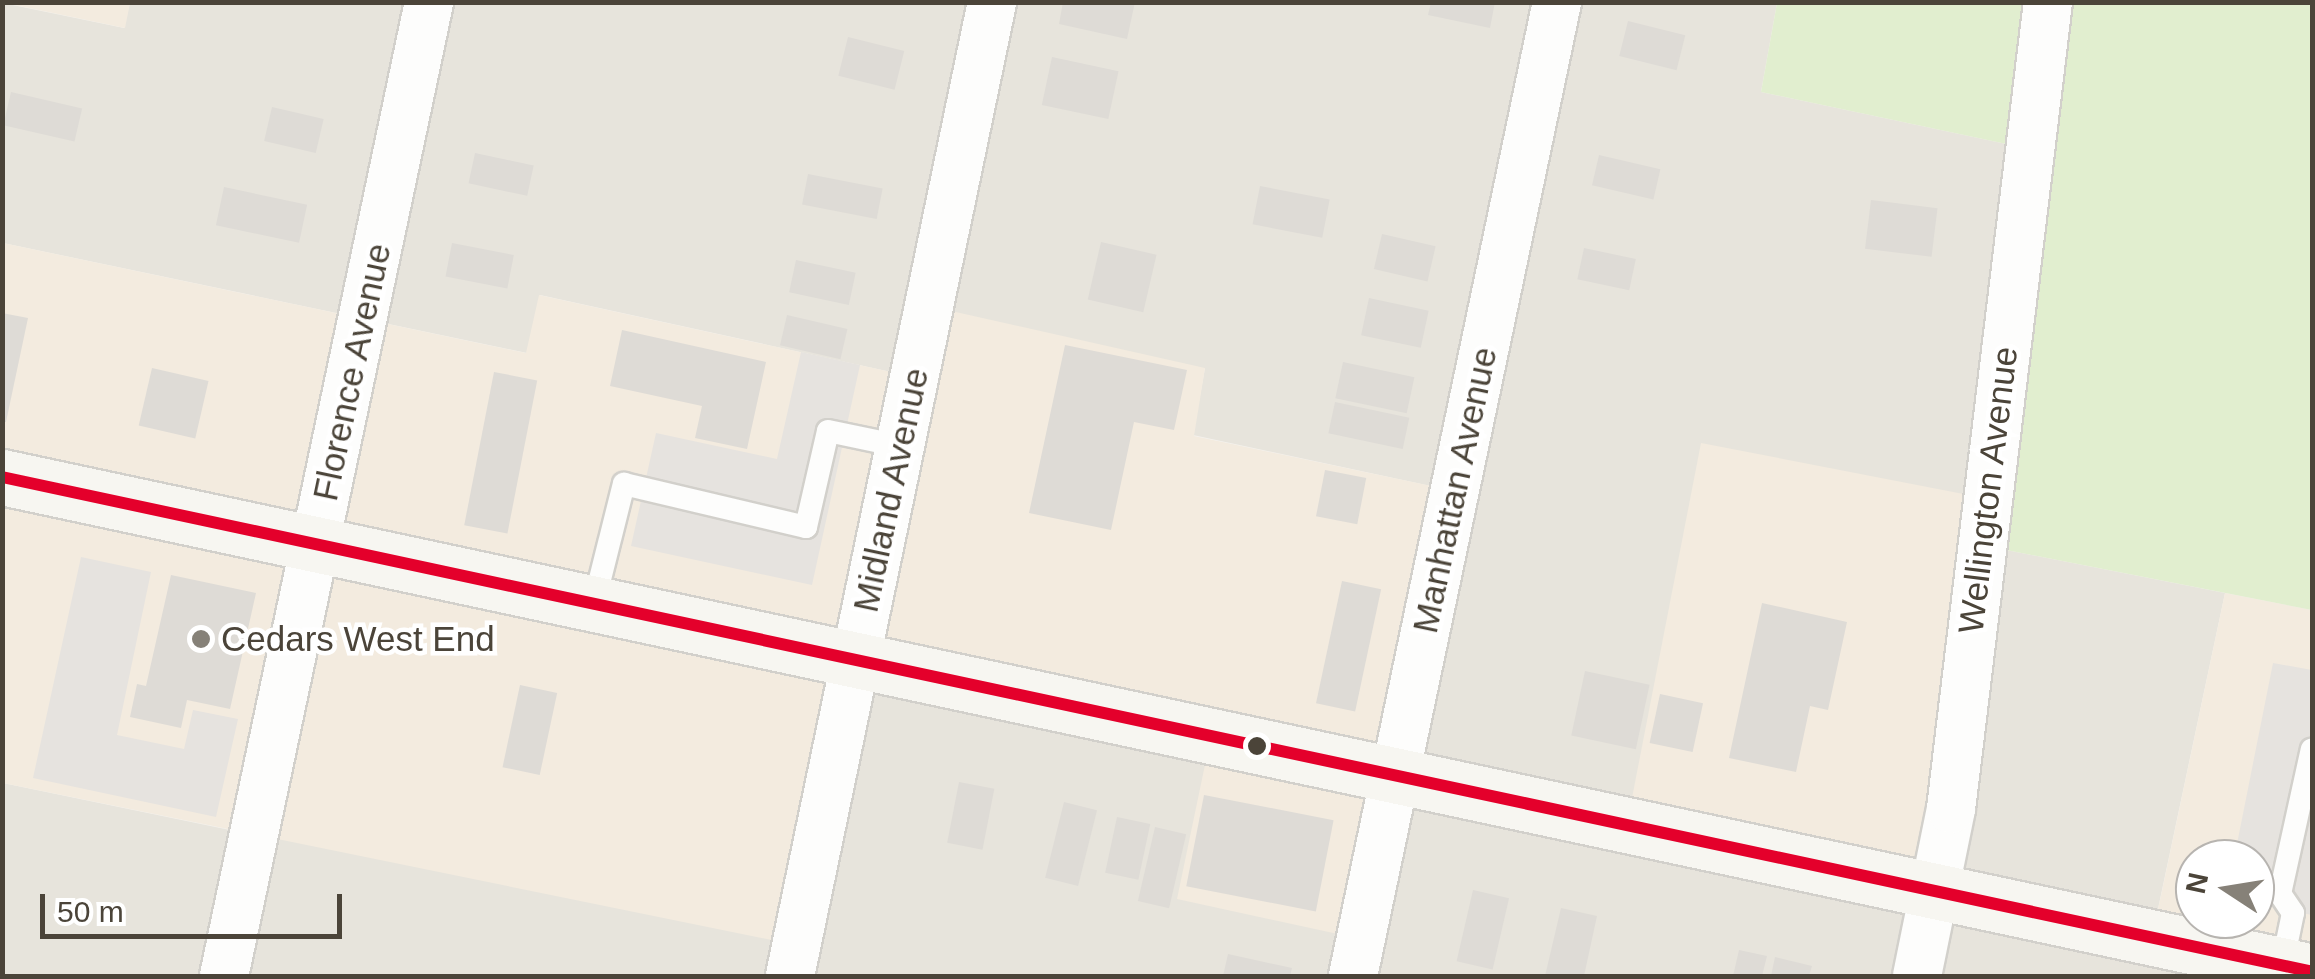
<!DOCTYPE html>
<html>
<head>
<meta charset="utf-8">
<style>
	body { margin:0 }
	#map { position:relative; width:2315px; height:979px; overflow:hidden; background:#f4f2ee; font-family:Arial,sans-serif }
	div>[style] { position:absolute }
	.residential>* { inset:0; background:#e7e4dc }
	.commercial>* { inset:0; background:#f3ebdf; transform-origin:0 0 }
	.green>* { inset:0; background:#e1eecf }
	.parking>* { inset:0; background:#e6e3df }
	.building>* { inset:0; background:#dedbd6; transform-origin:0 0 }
	.roads { filter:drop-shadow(2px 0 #d2d0cb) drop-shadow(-2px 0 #d2d0cb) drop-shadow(0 2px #d2d0cb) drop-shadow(0 -2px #d2d0cb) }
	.lane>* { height:22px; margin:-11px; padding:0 11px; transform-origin:11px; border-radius:11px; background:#fdfdfc }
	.street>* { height:48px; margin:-24px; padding:0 24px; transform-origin:24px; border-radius:24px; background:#fdfdfc }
	.secondary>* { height:55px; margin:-27.5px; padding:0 27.5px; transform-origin:27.5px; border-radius:27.5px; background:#f7f6f1 }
	.bus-1>* { height:12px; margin:-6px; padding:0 6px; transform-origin:6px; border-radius:6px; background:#e4002b }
	.dots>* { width:28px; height:28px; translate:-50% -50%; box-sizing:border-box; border:5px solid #fff; border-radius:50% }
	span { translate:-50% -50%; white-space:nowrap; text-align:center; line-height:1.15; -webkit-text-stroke:9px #fff; paint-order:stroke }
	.street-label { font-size:35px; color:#4b4439 }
	.poi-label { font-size:35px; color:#4b4439 }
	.left { translate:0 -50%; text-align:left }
	.frame { position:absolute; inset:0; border:5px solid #4b4439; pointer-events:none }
	.north { position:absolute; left:2175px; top:839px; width:100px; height:100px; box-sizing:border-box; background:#fff; border:2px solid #b7b4b0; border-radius:50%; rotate:282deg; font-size:28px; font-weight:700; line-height:40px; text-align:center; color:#4b4439 }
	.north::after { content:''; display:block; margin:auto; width:35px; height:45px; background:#868178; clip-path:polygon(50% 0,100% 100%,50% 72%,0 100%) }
	.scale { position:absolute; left:40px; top:894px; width:302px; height:45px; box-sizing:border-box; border:5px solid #4b4439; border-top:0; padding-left:12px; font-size:30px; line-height:35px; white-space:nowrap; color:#4b4439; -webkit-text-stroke:8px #fff; paint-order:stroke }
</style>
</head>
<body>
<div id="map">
	<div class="residential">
		<i style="clip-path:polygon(130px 2px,1777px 3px,1761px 92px,2030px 149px,1981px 545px,2225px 593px,2152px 937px,2222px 976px,3px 976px,3px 783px,254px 835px,1454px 491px,1193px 435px,1205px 368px,914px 377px,540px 295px,527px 353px,3px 243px,3px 3px,124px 28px)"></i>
	</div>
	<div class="commercial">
		<i style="clip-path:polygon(5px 3px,130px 3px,125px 28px)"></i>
		<i style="clip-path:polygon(3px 243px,526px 353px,539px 295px,914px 377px,929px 306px,1205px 368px,1194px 436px,1455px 491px,1361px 939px,1177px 899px,1211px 736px,857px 659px,796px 945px,3px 783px)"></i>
		<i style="left:1701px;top:443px;width:291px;height:388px;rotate:11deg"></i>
		<i style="clip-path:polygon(evenodd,2225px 593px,2312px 610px,2312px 976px,2152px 938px,2225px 593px,2195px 859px,2255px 859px,2255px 919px,2195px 919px,2195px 859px)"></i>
	</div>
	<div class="green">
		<i style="clip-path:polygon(1777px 3px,2312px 3px,2312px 610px,1981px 545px,2030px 149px,1761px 92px)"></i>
	</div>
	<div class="parking">
		<i style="clip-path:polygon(801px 352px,860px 365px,812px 585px,631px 546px,656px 433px,777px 459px)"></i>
		<i style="clip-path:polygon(81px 557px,151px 572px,117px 735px,184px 749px,193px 710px,238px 719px,216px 817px,33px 778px)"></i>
		<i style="clip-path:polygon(2273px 663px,2312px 670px,2312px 915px,2255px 904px,2255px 859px,2234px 859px)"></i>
	</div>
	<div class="building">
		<i style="clip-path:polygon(1063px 2px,1135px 2px,1127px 39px,1059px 24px)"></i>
		<i style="clip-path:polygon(1431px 2px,1495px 2px,1490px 28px,1428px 15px)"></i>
		<i style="left:1628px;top:21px;width:59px;height:36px;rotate:14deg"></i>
		<i style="left:848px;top:37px;width:58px;height:40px;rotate:14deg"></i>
		<i style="left:1052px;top:57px;width:68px;height:49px;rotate:12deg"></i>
		<i style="left:11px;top:92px;width:73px;height:34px;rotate:13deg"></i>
		<i style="left:272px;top:107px;width:53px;height:35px;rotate:13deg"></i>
		<i style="left:475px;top:153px;width:60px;height:31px;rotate:12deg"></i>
		<i style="left:1599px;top:155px;width:63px;height:31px;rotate:13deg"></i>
		<i style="left:808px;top:174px;width:76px;height:31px;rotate:11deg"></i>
		<i style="left:1260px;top:186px;width:71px;height:39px;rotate:11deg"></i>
		<i style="left:224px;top:187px;width:85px;height:39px;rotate:12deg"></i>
		<i style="left:1871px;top:200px;width:67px;height:49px;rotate:7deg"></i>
		<i style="left:1382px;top:234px;width:55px;height:36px;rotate:13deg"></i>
		<i style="left:1101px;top:242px;width:57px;height:59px;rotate:13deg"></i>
		<i style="left:452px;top:243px;width:63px;height:34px;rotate:11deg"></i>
		<i style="left:1584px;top:248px;width:53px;height:32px;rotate:12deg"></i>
		<i style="left:796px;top:260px;width:61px;height:33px;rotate:12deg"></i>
		<i style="left:1369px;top:298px;width:61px;height:38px;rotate:12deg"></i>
		<i style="clip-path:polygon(2px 313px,28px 318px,6px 422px,2px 422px)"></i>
		<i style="left:787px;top:315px;width:62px;height:31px;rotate:13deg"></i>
		<i style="clip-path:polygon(622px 330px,766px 362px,747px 449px,695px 438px,702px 406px,610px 386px)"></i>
		<i style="clip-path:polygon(1065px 345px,1187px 370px,1174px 430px,1134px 422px,1111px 530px,1029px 513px)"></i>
		<i style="left:1343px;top:362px;width:73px;height:37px;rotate:12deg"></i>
		<i style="left:152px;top:368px;width:58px;height:59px;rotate:13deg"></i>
		<i style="left:494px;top:372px;width:44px;height:156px;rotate:11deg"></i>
		<i style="left:1335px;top:402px;width:76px;height:32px;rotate:12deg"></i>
		<i style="left:1325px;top:470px;width:42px;height:47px;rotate:11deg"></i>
		<i style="clip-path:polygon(171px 575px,256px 593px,230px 709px,187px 700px,181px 728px,130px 717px,137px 684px,146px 686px)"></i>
		<i style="left:1342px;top:581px;width:40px;height:125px;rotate:12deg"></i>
		<i style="clip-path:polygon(1762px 603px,1847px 622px,1828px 710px,1810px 706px,1796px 772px,1729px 758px)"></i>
		<i style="left:1585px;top:671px;width:66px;height:66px;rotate:12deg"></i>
		<i style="left:520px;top:685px;width:38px;height:84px;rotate:12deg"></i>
		<i style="left:1660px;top:694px;width:44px;height:50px;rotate:12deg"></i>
		<i style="left:959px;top:782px;width:36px;height:62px;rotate:11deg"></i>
		<i style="left:1204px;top:795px;width:132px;height:93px;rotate:11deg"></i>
		<i style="left:1064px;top:802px;width:34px;height:78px;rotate:14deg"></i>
		<i style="left:1117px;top:817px;width:34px;height:57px;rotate:12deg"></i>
		<i style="left:1155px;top:827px;width:32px;height:76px;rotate:13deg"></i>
		<i style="left:1473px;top:890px;width:37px;height:73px;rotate:13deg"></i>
		<i style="clip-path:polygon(1561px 908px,1597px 916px,1584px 976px,1545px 976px)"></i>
		<i style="clip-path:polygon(1739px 950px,1767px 956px,1762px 976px,1733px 976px)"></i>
		<i style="clip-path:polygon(1228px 954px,1292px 968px,1290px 976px,1223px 976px)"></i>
		<i style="clip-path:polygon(1775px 957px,1812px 966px,1809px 976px,1771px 976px)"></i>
	</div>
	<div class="roads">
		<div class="lane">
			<i style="left:594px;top:603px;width:123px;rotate:-75.9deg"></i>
			<i style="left:624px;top:484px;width:187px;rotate:13.3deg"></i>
			<i style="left:806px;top:527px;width:98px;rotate:-77.1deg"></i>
			<i style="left:828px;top:431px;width:74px;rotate:11.8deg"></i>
			<i style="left:2282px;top:966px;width:54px;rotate:-78.3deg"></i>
			<i style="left:2293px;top:913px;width:23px;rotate:-124deg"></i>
			<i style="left:2280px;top:894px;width:148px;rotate:-77.6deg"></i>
		</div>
		<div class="street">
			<i style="left:224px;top:976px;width:995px;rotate:-78.11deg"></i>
			<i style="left:790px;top:976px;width:995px;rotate:-78.28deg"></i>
			<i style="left:1353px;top:976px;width:995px;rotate:-78.17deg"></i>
			<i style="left:1917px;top:976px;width:170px;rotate:-78.5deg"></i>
			<i style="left:1951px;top:809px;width:813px;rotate:-83.15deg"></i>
		</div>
		<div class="secondary">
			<i style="left:2px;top:477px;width:2362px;rotate:12.09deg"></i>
		</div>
	</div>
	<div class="bus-1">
		<i style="left:2px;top:477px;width:2362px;rotate:12.09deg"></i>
	</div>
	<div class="dots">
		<i style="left:201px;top:639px;background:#868178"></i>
		<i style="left:1257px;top:746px;background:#4b4439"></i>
	</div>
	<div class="street-label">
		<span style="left:352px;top:372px;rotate:-78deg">Florence Avenue</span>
		<span style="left:891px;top:490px;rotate:-78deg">Midland Avenue</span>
		<span style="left:1455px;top:490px;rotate:-78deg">Manhattan Avenue</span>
		<span style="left:1988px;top:490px;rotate:-83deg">Wellington Avenue</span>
	</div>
	<div class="poi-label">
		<span class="left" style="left:221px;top:639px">Cedars West End</span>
	</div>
	<div class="frame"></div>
	<div class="north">N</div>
	<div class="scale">50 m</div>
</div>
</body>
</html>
